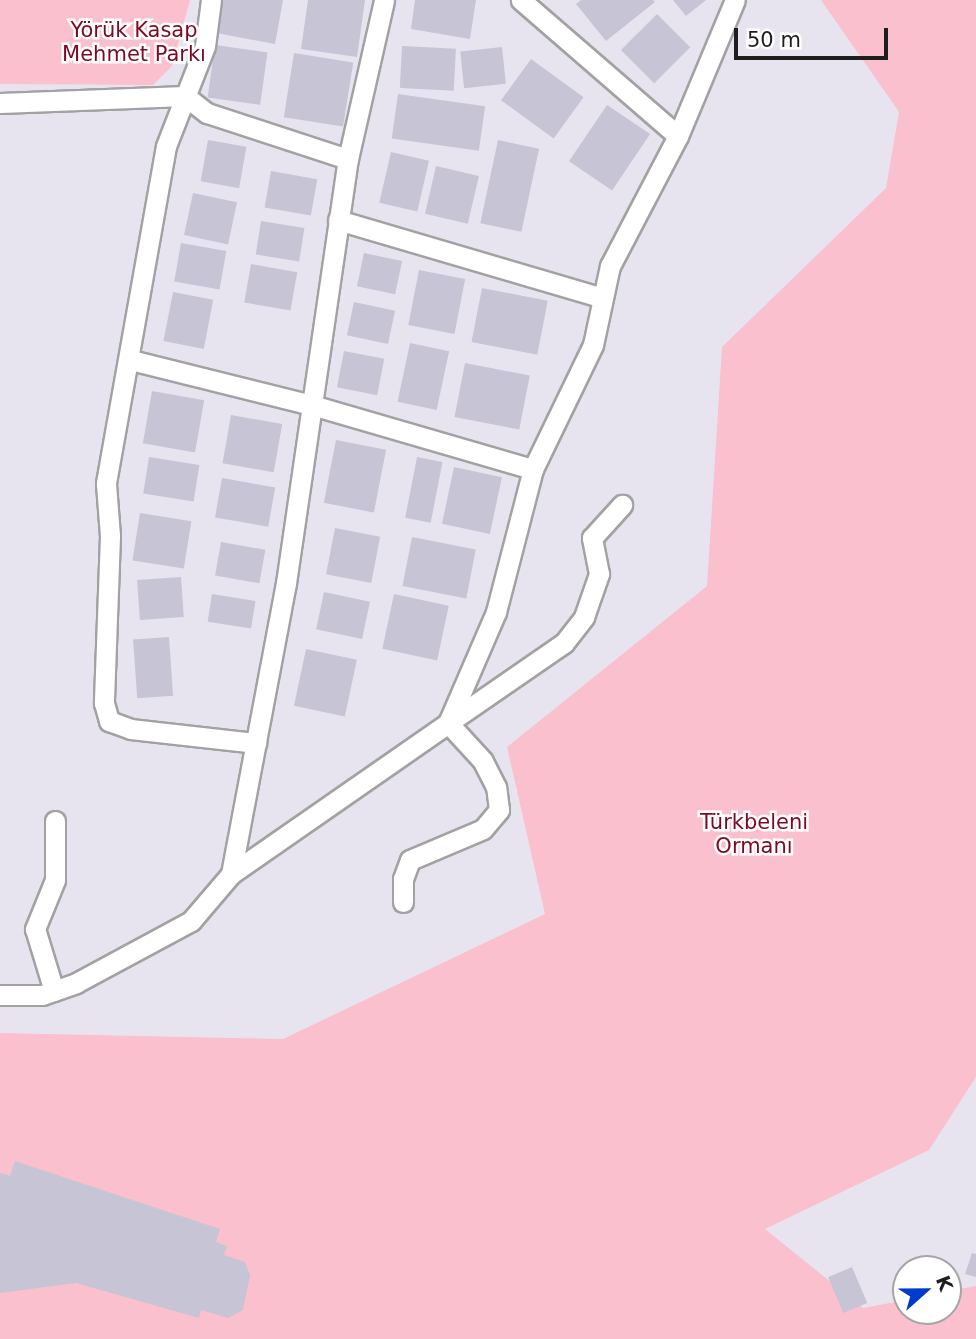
<!DOCTYPE html>
<html>
<head>
<meta charset="utf-8">
<style>
	body { margin:0 }
	#map { position:relative; width:976px; height:1339px; overflow:hidden; background:#e8e4ef; font-family:"DejaVu Sans",sans-serif }
	div>[style] { position:absolute }
	.park>* { inset:0; background:#fac0cd }
	.building>* { inset:0; background:#c7c4d6; transform-origin:0 0 }
	.roads { filter:drop-shadow(2px 0 #a2a2a2) drop-shadow(-2px 0 #a2a2a2) drop-shadow(0 2px #a2a2a2) drop-shadow(0 -2px #a2a2a2) }
	.minor>* { height:19px; margin:-9.5px; padding:0 9.5px; transform-origin:9.5px; border-radius:9.5px; background:#fff }
	span { translate:-50% -50%; white-space:nowrap; text-align:center; line-height:1.15; -webkit-text-stroke:5px #fff; paint-order:stroke }
	.park-label { font-size:21px; color:#7e0a22 }
	.north { position:absolute; left:892px; top:1255px; width:70px; height:70px; box-sizing:border-box; background:#fff; border:2px solid #a5a5a5; border-radius:50%; rotate:69deg; font-size:19px; font-weight:700; line-height:28px; text-align:center; color:#1e1e1e }
	.north::after { content:''; display:block; margin:auto; width:24px; height:32px; background:#003ccc; clip-path:polygon(50% 0,100% 100%,50% 72%,0 100%) }
	.scale { position:absolute; left:734px; top:28px; width:154px; height:32px; box-sizing:border-box; border:4px solid #1e1e1e; border-top:0; padding-left:9px; font-size:21px; line-height:24px; white-space:nowrap; color:#1e1e1e; -webkit-text-stroke:5px #fff; paint-order:stroke }
</style>
</head>
<body>
<div id="map">
	<div class="park">
		<i style="clip-path:polygon(0 0,190px 0,172px 66px,153px 85px,0 84px)"></i>
		<i style="clip-path:polygon(821px 0,976px 0,976px 1077px,929px 1150px,765px 1229px,863px 1308px,906px 1300px,906px 1311px,948px 1311px,948px 1291px,976px 1286px,976px 1339px,0 1339px,0 1033px,283px 1039px,545px 914px,507px 747px,707px 586px,722px 347px,886px 188px,899px 112px)"></i>
	</div>
	<div class="building">
		<i style="clip-path:polygon(222px 0,283px 0,275px 44px,216px 33px)"></i>
		<i style="clip-path:polygon(308px 0,365px 0,357px 57px,301px 49px)"></i>
		<i style="clip-path:polygon(415px 0,476px 0,470px 39px,411px 29px)"></i>
		<i style="clip-path:polygon(581px 0,653px 0,655px 2px,606px 41px,576px 4px)"></i>
		<i style="clip-path:polygon(673px 0,706px 0,686px 16px)"></i>
		<i style="left:657px;top:14px;width:47px;height:51px;rotate:45deg"></i>
		<i style="left:215px;top:45px;width:53px;height:53px;rotate:8deg"></i>
		<i style="left:402px;top:46px;width:54px;height:42px;rotate:3deg"></i>
		<i style="left:502px;top:47px;width:37px;height:42px;rotate:84deg"></i>
		<i style="left:294px;top:53px;width:60px;height:65px;rotate:9deg"></i>
		<i style="left:531px;top:59px;width:65px;height:51px;rotate:36deg"></i>
		<i style="left:398px;top:94px;width:88px;height:45px;rotate:8deg"></i>
		<i style="left:607px;top:105px;width:52px;height:68px;rotate:34deg"></i>
		<i style="left:208px;top:140px;width:39px;height:42px;rotate:10deg"></i>
		<i style="left:498px;top:140px;width:42px;height:85px;rotate:12deg"></i>
		<i style="left:391px;top:152px;width:39px;height:52px;rotate:13deg"></i>
		<i style="left:436px;top:166px;width:44px;height:49px;rotate:13deg"></i>
		<i style="left:271px;top:171px;width:47px;height:37px;rotate:10deg"></i>
		<i style="left:193px;top:193px;width:45px;height:43px;rotate:12deg"></i>
		<i style="left:261px;top:221px;width:44px;height:34px;rotate:9deg"></i>
		<i style="left:181px;top:243px;width:46px;height:39px;rotate:10deg"></i>
		<i style="left:364px;top:253px;width:39px;height:34px;rotate:12deg"></i>
		<i style="left:251px;top:264px;width:47px;height:39px;rotate:10deg"></i>
		<i style="left:419px;top:270px;width:47px;height:56px;rotate:11deg"></i>
		<i style="left:482px;top:288px;width:67px;height:55px;rotate:11deg"></i>
		<i style="left:173px;top:292px;width:41px;height:50px;rotate:11deg"></i>
		<i style="left:354px;top:302px;width:42px;height:34px;rotate:12deg"></i>
		<i style="left:410px;top:343px;width:40px;height:60px;rotate:12deg"></i>
		<i style="left:344px;top:351px;width:41px;height:37px;rotate:11deg"></i>
		<i style="left:465px;top:363px;width:66px;height:55px;rotate:11deg"></i>
		<i style="left:152px;top:391px;width:53px;height:53px;rotate:10deg"></i>
		<i style="left:231px;top:415px;width:52px;height:49px;rotate:10deg"></i>
		<i style="left:336px;top:440px;width:51px;height:64px;rotate:11deg"></i>
		<i style="left:149px;top:457px;width:51px;height:37px;rotate:9deg"></i>
		<i style="left:417px;top:457px;width:26px;height:62px;rotate:11deg"></i>
		<i style="left:454px;top:467px;width:49px;height:58px;rotate:12deg"></i>
		<i style="left:222px;top:478px;width:54px;height:40px;rotate:10deg"></i>
		<i style="left:140px;top:513px;width:52px;height:48px;rotate:9deg"></i>
		<i style="left:335px;top:528px;width:46px;height:47px;rotate:11deg"></i>
		<i style="left:412px;top:537px;width:65px;height:50px;rotate:11deg"></i>
		<i style="left:221px;top:542px;width:45px;height:34px;rotate:10deg"></i>
		<i style="left:181px;top:577px;width:40px;height:44px;rotate:86deg"></i>
		<i style="left:324px;top:592px;width:47px;height:38px;rotate:12deg"></i>
		<i style="left:212px;top:594px;width:44px;height:28px;rotate:9deg"></i>
		<i style="left:394px;top:594px;width:56px;height:56px;rotate:12deg"></i>
		<i style="left:169px;top:637px;width:59px;height:36px;rotate:86deg"></i>
		<i style="left:306px;top:649px;width:52px;height:58px;rotate:12deg"></i>
		<i style="clip-path:polygon(15px 1161px,220px 1229px,216px 1242px,227px 1246px,224px 1255px,245px 1262px,250px 1275px,243px 1310px,228px 1318px,201px 1310px,199px 1318px,76px 1283px,0 1293px,0 1173px,10px 1176px)"></i>
		<i style="clip-path:polygon(972px 1253px,976px 1254px,976px 1277px,965px 1274px)"></i>
		<i style="left:852px;top:1267px;width:39px;height:26px;rotate:67deg"></i>
	</div>
	<div class="roads">
		<div class="minor">
			<i style="left:211px;top:0;width:46px;rotate:97.4deg"></i>
			<i style="left:205px;top:46px;width:107px;rotate:111.3deg"></i>
			<i style="left:166px;top:146px;width:343px;rotate:100.1deg"></i>
			<i style="left:106px;top:484px;width:52px;rotate:85.6deg"></i>
			<i style="left:110px;top:536px;width:167px;rotate:92.1deg"></i>
			<i style="left:104px;top:703px;width:19px;rotate:74deg"></i>
			<i style="left:109px;top:721px;width:23px;rotate:20deg"></i>
			<i style="left:131px;top:729px;width:126px;rotate:6.4deg"></i>
			<i style="left:0;top:103px;width:185px;rotate:-2.2deg"></i>
			<i style="left:185px;top:96px;width:28px;rotate:38deg"></i>
			<i style="left:207px;top:113px;width:148px;rotate:18.1deg"></i>
			<i style="left:678px;top:136px;width:147px;rotate:-67.3deg"></i>
			<i style="left:338px;top:220px;width:273px;rotate:16.4deg"></i>
			<i style="left:131px;top:360px;width:187px;rotate:14deg"></i>
			<i style="left:312px;top:405px;width:230px;rotate:16.2deg"></i>
			<i style="left:231px;top:874px;width:296px;rotate:-79.3deg"></i>
			<i style="left:286px;top:583px;width:429px;rotate:-81.7deg"></i>
			<i style="left:348px;top:159px;width:163px;rotate:-77.2deg"></i>
			<i style="left:403px;top:902px;width:23px;rotate:-90deg"></i>
			<i style="left:403px;top:879px;width:20px;rotate:-70deg"></i>
			<i style="left:410px;top:860px;width:79px;rotate:-23deg"></i>
			<i style="left:483px;top:829px;width:25px;rotate:-50deg"></i>
			<i style="left:499px;top:810px;width:23px;rotate:-97deg"></i>
			<i style="left:496px;top:787px;width:29px;rotate:-117deg"></i>
			<i style="left:483px;top:761px;width:52px;rotate:-132.6deg"></i>
			<i style="left:448px;top:723px;width:141px;rotate:-34.6deg"></i>
			<i style="left:564px;top:643px;width:33px;rotate:-52deg"></i>
			<i style="left:584px;top:617px;width:46px;rotate:-70.8deg"></i>
			<i style="left:599px;top:574px;width:37px;rotate:-101deg"></i>
			<i style="left:592px;top:538px;width:45px;rotate:-47.7deg"></i>
			<i style="left:54px;top:991px;width:65px;rotate:-107deg"></i>
			<i style="left:35px;top:929px;width:53px;rotate:-67.8deg"></i>
			<i style="left:55px;top:880px;width:59px;rotate:-90deg"></i>
			<i style="left:0;top:995px;width:42px"></i>
			<i style="left:42px;top:995px;width:36px;rotate:-19deg"></i>
			<i style="left:76px;top:983px;width:131px;rotate:-28.3deg"></i>
			<i style="left:191px;top:921px;width:62px;rotate:-49.6deg"></i>
			<i style="left:231px;top:874px;width:264px;rotate:-34.8deg"></i>
			<i style="left:448px;top:723px;width:121px;rotate:-66.6deg"></i>
			<i style="left:496px;top:612px;width:148px;rotate:-75.5deg"></i>
			<i style="left:533px;top:469px;width:138px;rotate:-64.2deg"></i>
			<i style="left:593px;top:345px;width:81px;rotate:-77.9deg"></i>
			<i style="left:610px;top:266px;width:147px;rotate:-62.4deg"></i>
			<i style="left:678px;top:136px;width:208px;rotate:-139.1deg"></i>
		</div>
	</div>
	<div class="park-label">
		<span style="left:134px;top:42px">Yörük Kasap<br>Mehmet Parkı</span>
		<span style="left:754px;top:834px">Türkbeleni<br>Ormanı</span>
	</div>
	<div class="north">K</div>
	<div class="scale">50 m</div>
</div>
</body>
</html>
